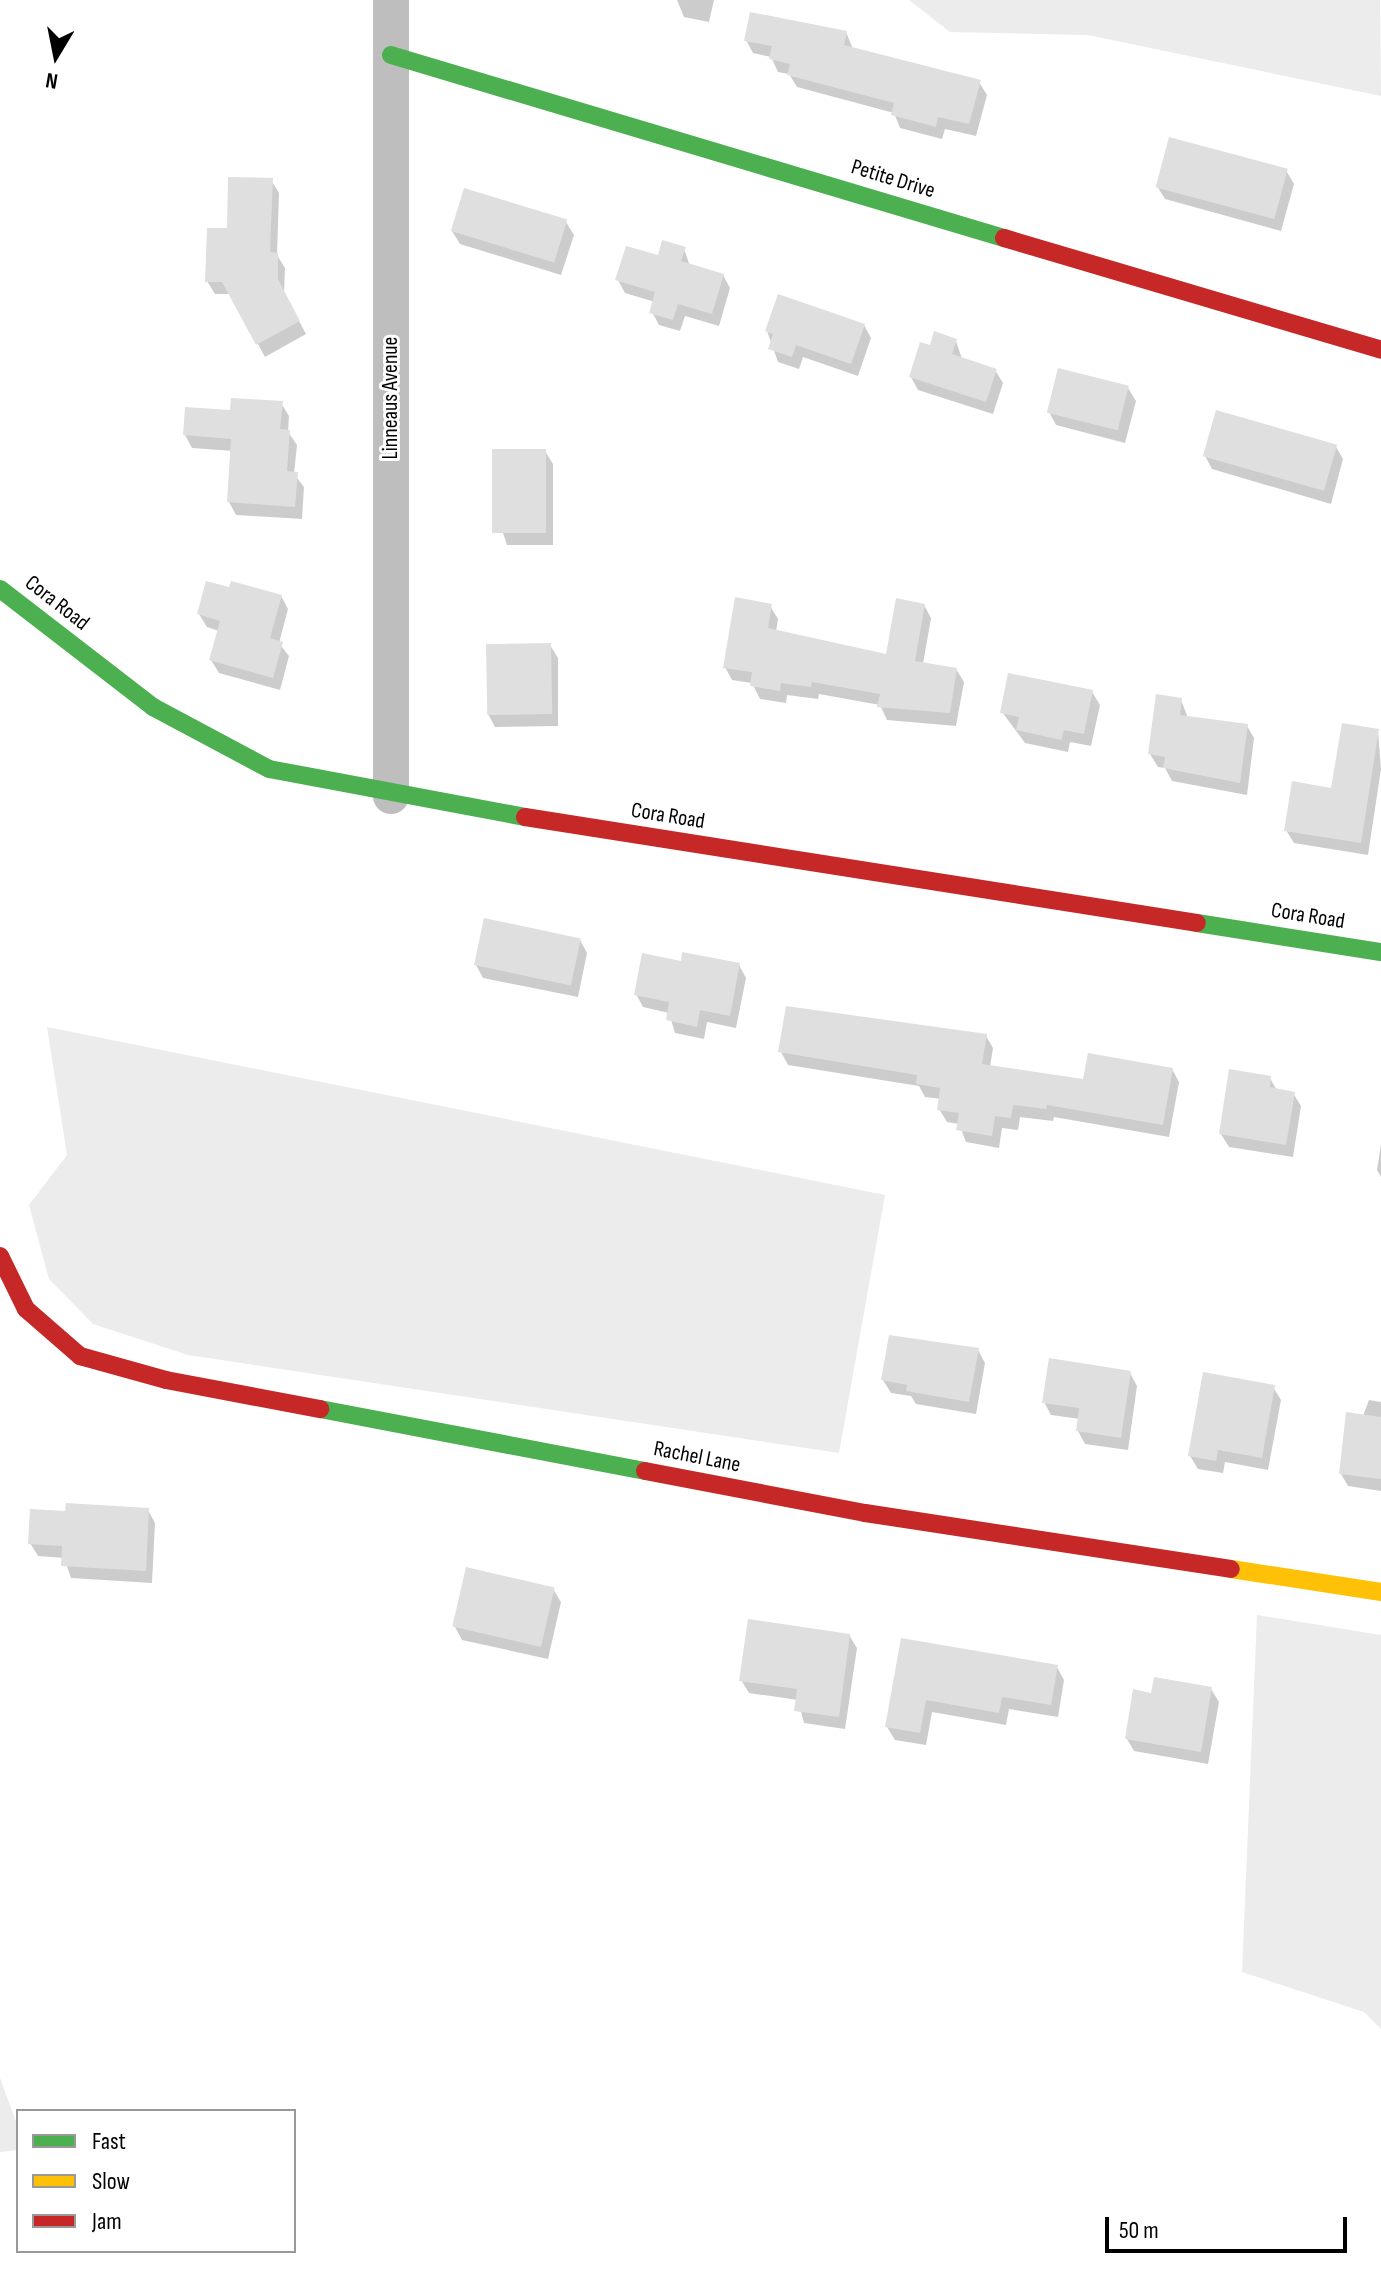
<!DOCTYPE html>
<html>
<head>
<meta charset="utf-8">
<style>
	body { margin:0 }
	#map { position:relative; width:1381px; height:2269px; overflow:hidden; background:#fff; font-family:"Sofia Sans Condensed",sans-serif }
	div>[style] { position:absolute }
	.green>* { inset:0; background:#ececec }
	.shadow>* { inset:0; background:#0003 }
	.building>* { inset:0; background:#dfdfdf; transform-origin:0 0 }
	.street>* { height:36px; margin:-18px; padding:0 18px; transform-origin:18px; border-radius:18px; background:#bebebe }
	.fast>* { height:18px; margin:-9px; padding:0 9px; transform-origin:9px; border-radius:9px; background:#4caf50 }
	.slow>* { height:18px; margin:-9px; padding:0 9px; transform-origin:9px; border-radius:9px; background:#ffc107 }
	.jam>* { height:18px; margin:-9px; padding:0 9px; transform-origin:9px; border-radius:9px; background:#c62828 }
	span { translate:-50% -50%; white-space:nowrap; text-align:center; line-height:1.15; -webkit-text-stroke:6px #fff; paint-order:stroke }
	.street-label { font-size:22px; color:#000 }
	.legend { position:absolute; left:16px; top:2109px; width:280px; height:144px; box-sizing:border-box; background:#fff; border:2px solid #999; margin:0; padding:10px 14px; list-style:none; font-size:24px; color:#000 }
	.legend li { display:flex; align-items:center; gap:16px; height:40px }
	.legend b { width:40px; border:2px solid #999 }
	.north { position:absolute; left:16px; top:16px; width:80px; height:80px; -webkit-text-stroke:6px #fff; paint-order:stroke; rotate:190deg; font-size:22px; font-weight:700; line-height:32px; text-align:center; color:#000 }
	.north::after { content:''; display:block; margin:auto; width:28px; height:36px; background:#000; clip-path:polygon(50% 0,100% 100%,50% 72%,0 100%) }
	.scale { position:absolute; left:1105px; top:2217px; width:242px; height:36px; box-sizing:border-box; border:4px solid #000; border-top:0; padding-left:10px; font-size:24px; line-height:28px; white-space:nowrap; color:#000; -webkit-text-stroke:6px #fff; paint-order:stroke }
</style>
</head>
<body>
<div id="map">
	<div class="green">
		<i style="clip-path:polygon(909px 0,1380px 0,1381px 96px,1088px 35px,950px 32px)"></i>
		<i style="clip-path:polygon(47px 1027px,885px 1195px,839px 1453px,188px 1355px,93px 1324px,49px 1279px,29px 1205px,67px 1155px)"></i>
		<i style="clip-path:polygon(1257px 1615px,1381px 1635px,1381px 2029px,1364px 2012px,1242px 1972px)"></i>
		<i style="clip-path:polygon(0 2078px,18px 2127px,18px 2150px,0 2152px)"></i>
	</div>
	<div class="shadow">
		<i style="clip-path:polygon(677px 0,714px 0,709px 22px,684px 17px)"></i>
		<i style="clip-path:polygon(846px 32px,853px 49px,979px 82px,987px 95px,976px 136px,945px 129px,942px 139px,900px 128px,894px 113px,797px 87px,789px 74px,778px 72px,771px 57px,753px 53px,746px 40px)"></i>
		<i style="clip-path:polygon(1287px 172px,1294px 184px,1281px 231px,1165px 199px,1157px 186px)"></i>
		<i style="clip-path:polygon(271px 180px,279px 193px,277px 255px,285px 268px,284px 293px,306px 334px,265px 357px,231px 294px,215px 294px,207px 281px,229px 230px)"></i>
		<i style="clip-path:polygon(566px 222px,574px 235px,561px 275px,460px 244px,452px 231px)"></i>
		<i style="clip-path:polygon(684px 249px,690px 266px,723px 275px,730px 288px,719px 326px,685px 316px,680px 331px,659px 325px,652px 312px,655px 302px,625px 293px,618px 280px)"></i>
		<i style="clip-path:polygon(864px 325px,871px 338px,858px 376px,803px 357px,799px 369px,778px 362px,767px 331px)"></i>
		<i style="clip-path:polygon(956px 341px,962px 359px,995px 370px,1003px 383px,993px 414px,918px 390px,911px 377px,931px 348px)"></i>
		<i style="clip-path:polygon(1128px 388px,1136px 401px,1125px 443px,1056px 425px,1049px 412px)"></i>
		<i style="clip-path:polygon(281px 403px,289px 416px,288px 432px,297px 445px,294px 474px,304px 487px,302px 519px,236px 515px,229px 502px,233px 451px,192px 448px,185px 435px,232px 412px)"></i>
		<i style="clip-path:polygon(1336px 447px,1343px 459px,1331px 504px,1212px 469px,1205px 456px)"></i>
		<i style="clip-path:polygon(494px 451px,545px 451px,553px 464px,553px 545px,507px 545px,494px 506px)"></i>
		<i style="clip-path:polygon(281px 596px,288px 609px,279px 643px,289px 656px,280px 690px,219px 673px,211px 660px,219px 631px,207px 627px,199px 614px)"></i>
		<i style="clip-path:polygon(924px 605px,931px 618px,923px 664px,956px 669px,964px 682px,956px 726px,887px 720px,880px 705px,819px 694px,818px 699px,787px 695px,786px 703px,760px 699px,752px 683px,732px 680px,725px 667px,770px 606px,778px 619px,776px 632px,887px 657px)"></i>
		<i style="clip-path:polygon(550px 645px,558px 658px,558px 726px,495px 727px,488px 714px)"></i>
		<i style="clip-path:polygon(1092px 692px,1100px 705px,1091px 746px,1070px 742px,1068px 752px,1025px 743px,1002px 712px)"></i>
		<i style="clip-path:polygon(1181px 700px,1188px 718px,1247px 726px,1254px 738px,1247px 795px,1172px 781px,1165px 768px,1158px 767px,1150px 754px)"></i>
		<i style="clip-path:polygon(1378px 731px,1381px 769px,1368px 855px,1294px 843px,1286px 830px,1333px 790px)"></i>
		<i style="clip-path:polygon(580px 940px,587px 953px,578px 997px,483px 978px,476px 965px)"></i>
		<i style="clip-path:polygon(739px 965px,746px 978px,736px 1028px,707px 1022px,704px 1039px,675px 1033px,669px 1013px,643px 1007px,636px 994px)"></i>
		<i style="clip-path:polygon(986px 1036px,993px 1048px,990px 1067px,1085px 1081px,1172px 1069px,1179px 1082px,1169px 1137px,1054px 1117px,1053px 1121px,1020px 1117px,1018px 1130px,1002px 1128px,999px 1148px,966px 1142px,959px 1124px,947px 1122px,939px 1109px,941px 1099px,925px 1097px,919px 1086px,788px 1065px,781px 1052px)"></i>
		<i style="clip-path:polygon(1270px 1078px,1277px 1091px,1293px 1093px,1301px 1106px,1293px 1157px,1229px 1147px,1221px 1134px)"></i>
		<i style="clip-path:polygon(1381px 1144px,1381px 1177px,1377px 1170px)"></i>
		<i style="clip-path:polygon(978px 1350px,985px 1363px,976px 1414px,916px 1404px,911px 1396px,891px 1393px,883px 1380px)"></i>
		<i style="clip-path:polygon(1130px 1373px,1137px 1386px,1128px 1450px,1085px 1444px,1078px 1431px,1080px 1419px,1051px 1415px,1044px 1402px)"></i>
		<i style="clip-path:polygon(1273px 1387px,1281px 1400px,1268px 1470px,1225px 1462px,1223px 1473px,1198px 1469px,1190px 1456px)"></i>
		<i style="clip-path:polygon(1369px 1400px,1381px 1402px,1381px 1491px,1348px 1486px,1341px 1474px)"></i>
		<i style="clip-path:polygon(148px 1510px,155px 1523px,152px 1583px,71px 1578px,64px 1558px,38px 1556px,30px 1543px,67px 1513px)"></i>
		<i style="clip-path:polygon(553px 1589px,561px 1602px,548px 1659px,462px 1640px,455px 1627px)"></i>
		<i style="clip-path:polygon(849px 1635px,857px 1648px,845px 1729px,804px 1723px,798px 1700px,749px 1693px,741px 1680px)"></i>
		<i style="clip-path:polygon(902px 1640px,1057px 1667px,1064px 1680px,1058px 1717px,1009px 1709px,1006px 1725px,932px 1712px,926px 1745px,895px 1740px,887px 1727px)"></i>
		<i style="clip-path:polygon(1211px 1689px,1219px 1702px,1208px 1764px,1134px 1751px,1127px 1739px)"></i>
	</div>
	<div class="building">
		<i style="clip-path:polygon(750px 12px,847px 31px,844px 45px,981px 80px,969px 124px,938px 117px,936px 127px,891px 115px,894px 103px,787px 75px,790px 64px,769px 59px,772px 46px,744px 41px)"></i>
		<i style="left:1169px;top:137px;width:123px;height:52px;rotate:15deg"></i>
		<i style="clip-path:polygon(228px 177px,273px 178px,270px 252px,278px 253px,278px 279px,300px 321px,256px 345px,222px 282px,205px 282px,207px 228px,227px 228px)"></i>
		<i style="left:464px;top:188px;width:108px;height:45px;rotate:17deg"></i>
		<i style="clip-path:polygon(662px 240px,686px 247px,681px 261px,724px 274px,712px 314px,678px 304px,673px 320px,649px 313px,655px 292px,615px 280px,626px 246px,658px 255px)"></i>
		<i style="clip-path:polygon(778px 294px,865px 324px,851px 364px,796px 345px,792px 357px,768px 349px,773px 334px,765px 331px)"></i>
		<i style="clip-path:polygon(934px 331px,957px 339px,952px 354px,997px 369px,986px 402px,909px 377px,920px 342px,930px 345px)"></i>
		<i style="left:1058px;top:368px;width:73px;height:46px;rotate:14deg"></i>
		<i style="clip-path:polygon(231px 398px,283px 401px,280px 429px,290px 430px,287px 471px,298px 472px,295px 507px,227px 502px,231px 439px,183px 435px,185px 407px,230px 410px)"></i>
		<i style="left:1216px;top:410px;width:126px;height:48px;rotate:16deg"></i>
		<i style="left:492px;top:449px;width:54px;height:84px"></i>
		<i style="clip-path:polygon(206px 581px,229px 587px,231px 581px,282px 595px,270px 638px,283px 642px,273px 678px,209px 660px,220px 621px,197px 614px)"></i>
		<i style="clip-path:polygon(735px 597px,772px 604px,768px 628px,886px 654px,896px 598px,925px 604px,915px 661px,957px 668px,950px 713px,877px 707px,880px 694px,812px 682px,811px 687px,781px 683px,780px 691px,750px 686px,752px 672px,723px 668px)"></i>
		<i style="left:551px;top:643px;width:71px;height:65px;rotate:89deg"></i>
		<i style="clip-path:polygon(1008px 673px,1093px 690px,1084px 734px,1064px 730px,1061px 740px,1016px 730px,1019px 717px,1000px 713px)"></i>
		<i style="clip-path:polygon(1156px 694px,1182px 698px,1180px 715px,1248px 724px,1240px 783px,1163px 768px,1165px 757px,1148px 754px)"></i>
		<i style="clip-path:polygon(1342px 723px,1379px 729px,1361px 843px,1284px 831px,1292px 781px,1331px 788px)"></i>
		<i style="left:484px;top:918px;width:99px;height:48px;rotate:12deg"></i>
		<i style="clip-path:polygon(682px 952px,740px 963px,730px 1016px,700px 1010px,697px 1027px,666px 1020px,669px 1002px,634px 995px,642px 953px,681px 961px)"></i>
		<i style="clip-path:polygon(786px 1006px,987px 1034px,982px 1064px,1083px 1079px,1088px 1053px,1173px 1068px,1163px 1125px,1047px 1105px,1046px 1109px,1013px 1105px,1011px 1118px,995px 1116px,992px 1136px,956px 1130px,959px 1113px,937px 1110px,940px 1088px,916px 1084px,917px 1075px,778px 1052px)"></i>
		<i style="clip-path:polygon(1229px 1069px,1271px 1076px,1270px 1087px,1295px 1092px,1286px 1145px,1219px 1134px)"></i>
		<i style="clip-path:polygon(889px 1335px,979px 1348px,969px 1402px,906px 1391px,907px 1385px,881px 1380px)"></i>
		<i style="clip-path:polygon(1049px 1358px,1131px 1371px,1121px 1438px,1076px 1431px,1079px 1408px,1042px 1403px)"></i>
		<i style="clip-path:polygon(1203px 1372px,1275px 1385px,1262px 1458px,1218px 1450px,1216px 1461px,1188px 1456px)"></i>
		<i style="clip-path:polygon(1346px 1412px,1381px 1417px,1381px 1479px,1339px 1474px)"></i>
		<i style="clip-path:polygon(66px 1503px,149px 1508px,146px 1571px,61px 1566px,62px 1546px,28px 1544px,30px 1509px,65px 1511px)"></i>
		<i style="left:466px;top:1567px;width:91px;height:61px;rotate:13deg"></i>
		<i style="clip-path:polygon(748px 1619px,850px 1634px,839px 1717px,794px 1711px,797px 1689px,739px 1681px)"></i>
		<i style="clip-path:polygon(901px 1638px,1058px 1665px,1051px 1705px,1002px 1697px,999px 1713px,926px 1700px,920px 1733px,885px 1727px)"></i>
		<i style="clip-path:polygon(1154px 1677px,1212px 1687px,1201px 1752px,1125px 1739px,1133px 1689px,1151px 1693px)"></i>
	</div>
	<div class="street">
		<i style="left:391px;top:796px;width:796px;rotate:-90deg"></i>
	</div>
	<div class="fast">
		<i style="left:391px;top:55px;width:640px;rotate:16.62deg"></i>
		<i style="left:0;top:589px;width:193px;rotate:37.6deg"></i>
		<i style="left:153px;top:707px;width:132px;rotate:28.1deg"></i>
		<i style="left:269px;top:769px;width:260px;rotate:10.6deg"></i>
		<i style="left:1197px;top:923px;width:186px;rotate:9deg"></i>
		<i style="left:320px;top:1409px;width:331px;rotate:10.8deg"></i>
	</div>
	<div class="slow">
		<i style="left:1231px;top:1569px;width:152px;rotate:8.7deg"></i>
	</div>
	<div class="jam">
		<i style="left:1004px;top:238px;width:393px;rotate:16.5deg"></i>
		<i style="left:525px;top:817px;width:680px;rotate:8.96deg"></i>
		<i style="left:0;top:1256px;width:59px;rotate:63.9deg"></i>
		<i style="left:26px;top:1309px;width:72px;rotate:41deg"></i>
		<i style="left:80px;top:1356px;width:89px;rotate:15.6deg"></i>
		<i style="left:166px;top:1380px;width:157px;rotate:10.7deg"></i>
		<i style="left:645px;top:1471px;width:224px;rotate:10.8deg"></i>
		<i style="left:865px;top:1513px;width:370px;rotate:8.7deg"></i>
	</div>
	<div class="street-label">
		<span style="left:893px;top:179px;rotate:17deg">Petite Drive</span>
		<span style="left:391px;top:398px;rotate:-90deg">Linneaus Avenue</span>
		<span style="left:57px;top:603px;rotate:38deg">Cora Road</span>
		<span style="left:668px;top:816px;rotate:9deg">Cora Road</span>
		<span style="left:1308px;top:916px;rotate:9deg">Cora Road</span>
		<span style="left:697px;top:1457px;rotate:11deg">Rachel Lane</span>
	</div>
	<ul class="legend">
	<li><b style="height:10px;background:#4caf50"></b>Fast</li>
	<li><b style="height:10px;background:#ffc107"></b>Slow</li>
	<li><b style="height:10px;background:#c62828"></b>Jam</li>
	</ul>
	<div class="north">N</div>
	<div class="scale">50 m</div>
</div>
</body>
</html>
